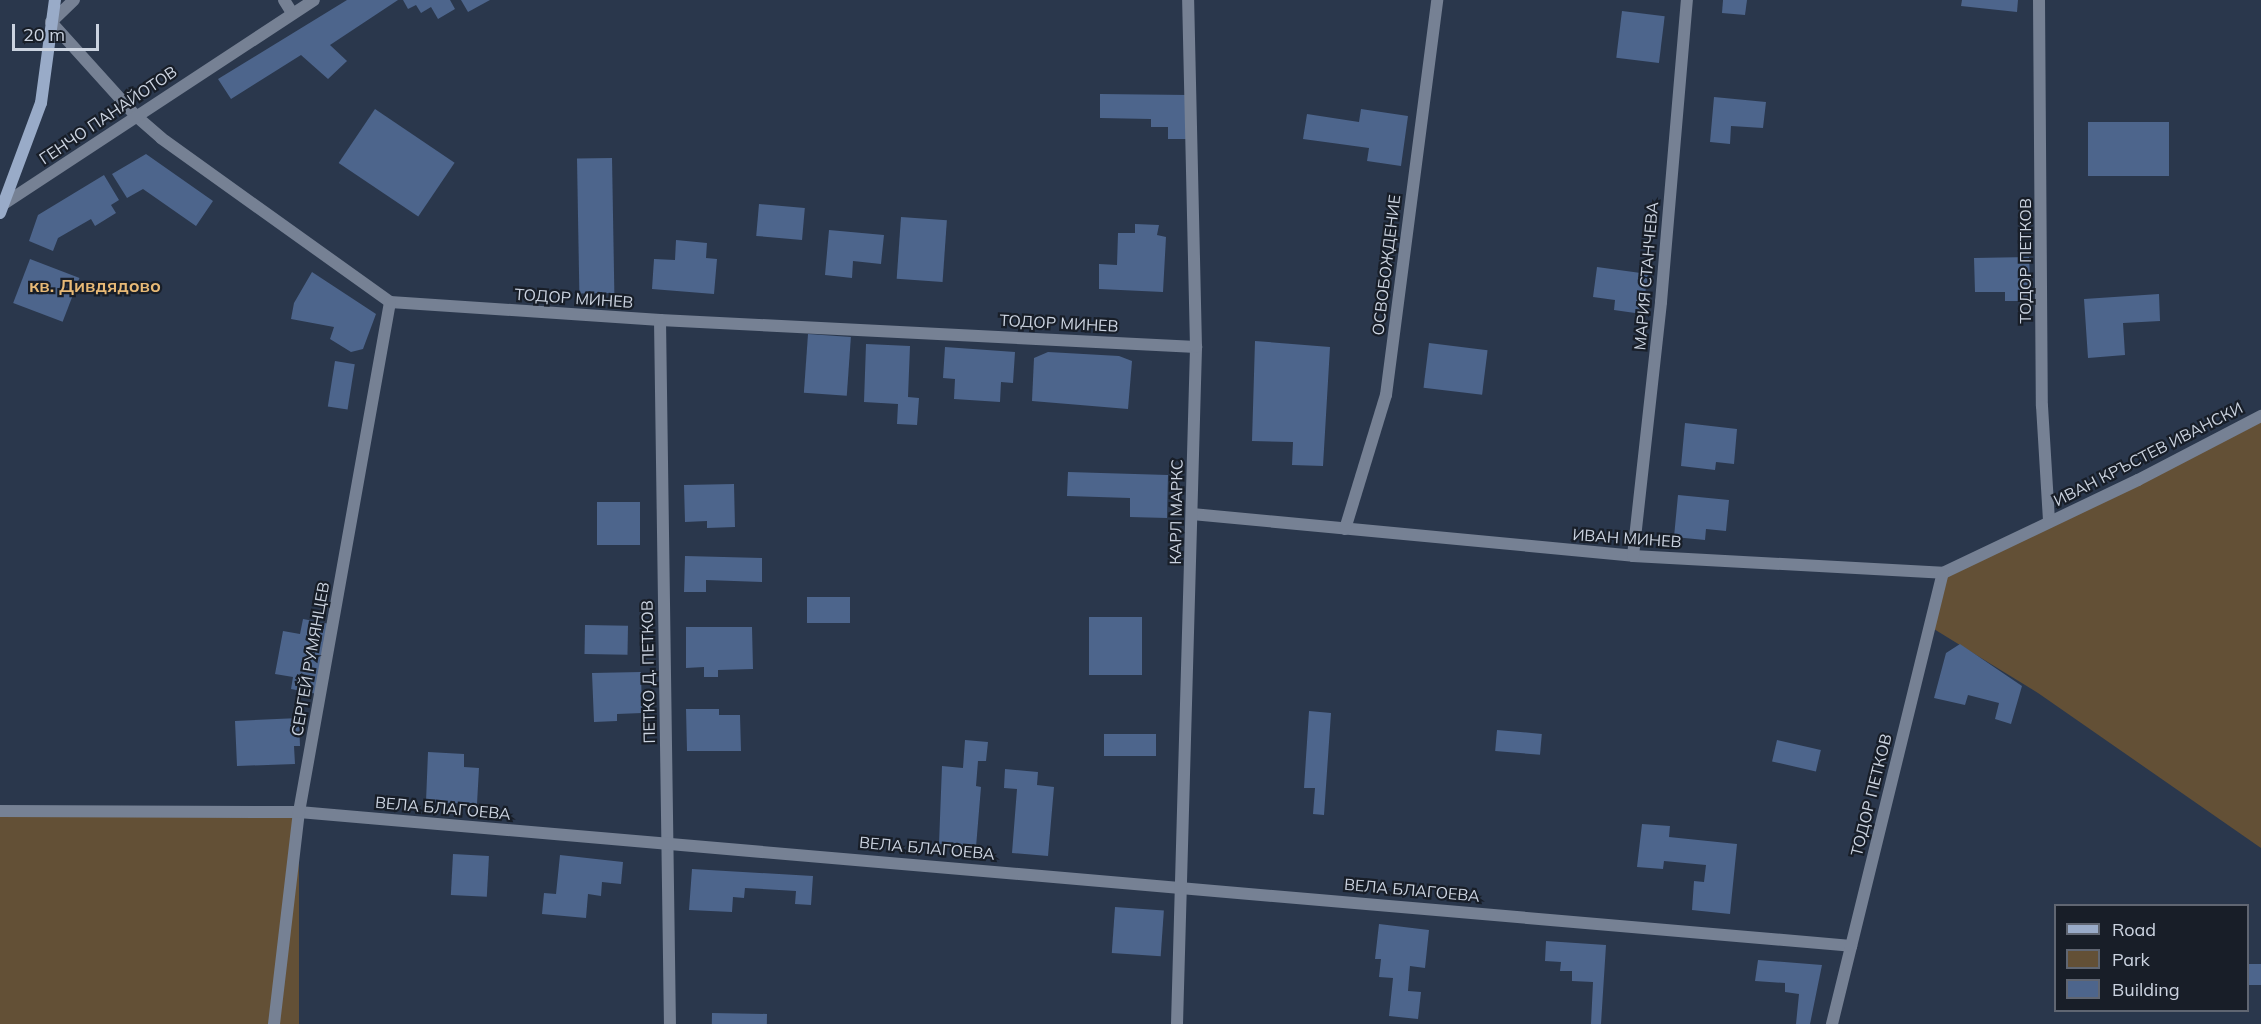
<!DOCTYPE html>
<html>
<head>
<meta charset="utf-8">
<style>
	body { margin:0 }
	#map { position:relative; width:2261px; height:1024px; overflow:hidden; background:#2a374c; font-family:Mulish,sans-serif }
	div>[style] { position:absolute }
	.green>* { inset:0; background:#635036; transform-origin:0 0 }
	.building>* { inset:0; background:#4d658c; transform-origin:0 0 }
	.street>* { height:12px; margin:-6px; padding:0 6px; transform-origin:6px; border-radius:6px; background:#768194 }
	.secondary>* { height:12px; margin:-6px; padding:0 6px; transform-origin:6px; border-radius:6px; background:#99abc8 }
	span { translate:-50% -50%; white-space:nowrap; text-align:center; line-height:1.15; -webkit-text-stroke:4.5px #181e28; paint-order:stroke }
	.street-label { font-size:16px; color:#cbd3e0 }
	.neighbourhood-label { font-size:18px; color:#e7b976; font-weight:700 }
	.legend { position:absolute; left:2054px; top:904px; width:195px; height:108px; box-sizing:border-box; background:#181e28; border:2px solid #606672; margin:0; padding:8px 10px; list-style:none; font-size:18px; color:#cbd3e0 }
	.legend li { display:flex; align-items:center; gap:12px; height:30px }
	.legend b { width:30px; border:2px solid #606672 }
	.scale { position:absolute; left:12px; top:24px; width:87px; height:27px; box-sizing:border-box; border:3px solid #cbd3e0; border-top:0; padding-left:8px; font-size:18px; line-height:21px; white-space:nowrap; color:#cbd3e0; -webkit-text-stroke:4px #181e28; paint-order:stroke }
</style>
</head>
<body>
<div id="map">
	<div class="green">
		<i style="clip-path:polygon(2261px 416px,2261px 848px,2038px 693px,1929px 626px,1943px 573px)"></i>
		<i style="left:0;top:811px;width:299px;height:213px"></i>
	</div>
	<div class="building">
		<i style="clip-path:polygon(347px 0,398px 0,330px 45px,347px 61px,328px 79px,301px 55px,231px 99px,218px 79px)"></i>
		<i style="clip-path:polygon(403px 0,450px 0,455px 9px,438px 19px,431px 7px,421px 13px,416px 5px,408px 9px)"></i>
		<i style="clip-path:polygon(461px 0,490px 0,468px 12px)"></i>
		<i style="clip-path:polygon(1723px 0,1747px 0,1745px 15px,1722px 13px)"></i>
		<i style="clip-path:polygon(1962px 0,2018px 0,2017px 12px,1961px 6px)"></i>
		<i style="left:1622px;top:11px;width:43px;height:47px;rotate:7deg"></i>
		<i style="clip-path:polygon(1100px 94px,1189px 95px,1188px 139px,1168px 139px,1168px 127px,1151px 127px,1151px 119px,1100px 118px)"></i>
		<i style="clip-path:polygon(1714px 97px,1766px 102px,1763px 128px,1731px 126px,1730px 144px,1710px 142px)"></i>
		<i style="left:375px;top:109px;width:96px;height:65px;rotate:34deg"></i>
		<i style="clip-path:polygon(1361px 109px,1408px 116px,1401px 166px,1367px 161px,1369px 148px,1303px 139px,1307px 114px,1359px 122px)"></i>
		<i style="left:2088px;top:122px;width:81px;height:54px"></i>
		<i style="clip-path:polygon(146px 154px,213px 201px,196px 226px,143px 189px,127px 198px,112px 174px)"></i>
		<i style="left:612px;top:158px;width:135px;height:35px;rotate:89deg"></i>
		<i style="clip-path:polygon(104px 175px,119px 200px,111px 205px,116px 213px,95px 226px,91px 219px,58px 238px,53px 251px,29px 241px,38px 215px)"></i>
		<i style="left:759px;top:204px;width:46px;height:32px;rotate:5deg"></i>
		<i style="left:901px;top:217px;width:46px;height:62px;rotate:4deg"></i>
		<i style="clip-path:polygon(1135px 224px,1159px 225px,1157px 235px,1166px 237px,1163px 292px,1099px 289px,1099px 264px,1117px 265px,1118px 233px,1135px 233px)"></i>
		<i style="clip-path:polygon(829px 230px,884px 235px,881px 264px,853px 261px,852px 278px,825px 275px)"></i>
		<i style="clip-path:polygon(676px 240px,707px 243px,706px 258px,717px 259px,714px 294px,652px 289px,654px 259px,675px 260px)"></i>
		<i style="clip-path:polygon(2029px 257px,2031px 301px,2005px 301px,2005px 292px,1975px 292px,1974px 258px)"></i>
		<i style="left:30px;top:259px;width:53px;height:47px;rotate:21deg"></i>
		<i style="clip-path:polygon(1597px 267px,1648px 274px,1642px 314px,1614px 310px,1615px 300px,1593px 297px)"></i>
		<i style="clip-path:polygon(312px 272px,376px 314px,363px 349px,351px 352px,330px 339px,334px 327px,291px 319px,294px 303px)"></i>
		<i style="clip-path:polygon(2159px 294px,2160px 321px,2123px 323px,2125px 355px,2088px 358px,2084px 299px)"></i>
		<i style="left:808px;top:334px;width:43px;height:59px;rotate:4deg"></i>
		<i style="clip-path:polygon(1255px 341px,1330px 347px,1323px 466px,1292px 465px,1293px 442px,1252px 441px)"></i>
		<i style="left:1429px;top:343px;width:59px;height:45px;rotate:7deg"></i>
		<i style="clip-path:polygon(866px 344px,910px 346px,908px 397px,919px 398px,917px 425px,897px 424px,898px 404px,864px 402px)"></i>
		<i style="clip-path:polygon(945px 347px,1015px 352px,1013px 383px,1001px 382px,1000px 402px,954px 399px,955px 379px,943px 378px)"></i>
		<i style="clip-path:polygon(1048px 352px,1119px 356px,1132px 361px,1128px 409px,1032px 401px,1034px 358px)"></i>
		<i style="left:335px;top:361px;width:20px;height:46px;rotate:9deg"></i>
		<i style="clip-path:polygon(1685px 423px,1737px 429px,1734px 464px,1716px 462px,1715px 470px,1681px 466px)"></i>
		<i style="clip-path:polygon(1068px 472px,1168px 475px,1167px 518px,1130px 517px,1130px 498px,1067px 496px)"></i>
		<i style="clip-path:polygon(734px 484px,735px 527px,707px 528px,707px 521px,685px 522px,684px 485px)"></i>
		<i style="clip-path:polygon(1678px 495px,1729px 500px,1726px 531px,1706px 529px,1705px 540px,1674px 537px)"></i>
		<i style="left:597px;top:502px;width:43px;height:43px"></i>
		<i style="clip-path:polygon(685px 556px,762px 558px,762px 582px,706px 580px,706px 592px,684px 592px)"></i>
		<i style="left:807px;top:597px;width:43px;height:26px"></i>
		<i style="left:1089px;top:617px;width:53px;height:58px"></i>
		<i style="clip-path:polygon(303px 619px,335px 625px,322px 695px,291px 689px,293px 677px,275px 674px,283px 631px,300px 634px)"></i>
		<i style="left:585px;top:625px;width:43px;height:29px;rotate:1deg"></i>
		<i style="clip-path:polygon(686px 627px,752px 627px,753px 669px,718px 670px,718px 677px,704px 677px,704px 667px,686px 668px)"></i>
		<i style="clip-path:polygon(1960px 644px,2022px 686px,2011px 724px,1995px 719px,1999px 703px,1968px 695px,1965px 705px,1934px 698px,1946px 653px)"></i>
		<i style="clip-path:polygon(641px 672px,642px 713px,617px 714px,617px 721px,594px 722px,592px 673px)"></i>
		<i style="clip-path:polygon(686px 709px,719px 709px,719px 715px,740px 715px,741px 751px,687px 751px)"></i>
		<i style="clip-path:polygon(1309px 711px,1331px 713px,1324px 815px,1313px 814px,1315px 788px,1304px 788px)"></i>
		<i style="clip-path:polygon(299px 718px,300px 746px,294px 746px,295px 764px,237px 766px,235px 721px)"></i>
		<i style="left:1497px;top:730px;width:45px;height:21px;rotate:5deg"></i>
		<i style="left:1104px;top:734px;width:52px;height:22px"></i>
		<i style="clip-path:polygon(965px 740px,988px 742px,986px 761px,978px 761px,976px 786px,981px 787px,976px 847px,939px 844px,942px 766px,963px 768px)"></i>
		<i style="left:1777px;top:740px;width:45px;height:22px;rotate:13deg"></i>
		<i style="clip-path:polygon(428px 752px,464px 754px,464px 767px,479px 768px,477px 804px,426px 802px)"></i>
		<i style="clip-path:polygon(1005px 769px,1038px 772px,1037px 785px,1054px 787px,1048px 856px,1012px 853px,1017px 789px,1004px 788px)"></i>
		<i style="clip-path:polygon(1642px 824px,1670px 826px,1669px 837px,1737px 844px,1730px 914px,1692px 910px,1694px 881px,1704px 882px,1706px 865px,1664px 861px,1663px 869px,1637px 867px)"></i>
		<i style="left:453px;top:854px;width:36px;height:41px;rotate:3deg"></i>
		<i style="clip-path:polygon(560px 855px,623px 862px,621px 884px,602px 882px,601px 896px,588px 894px,586px 918px,542px 914px,544px 893px,556px 894px)"></i>
		<i style="clip-path:polygon(692px 869px,813px 876px,811px 905px,795px 904px,796px 891px,745px 888px,744px 898px,733px 897px,732px 912px,689px 910px)"></i>
		<i style="left:1115px;top:907px;width:49px;height:46px;rotate:4deg"></i>
		<i style="clip-path:polygon(1379px 924px,1429px 930px,1425px 968px,1410px 966px,1408px 991px,1421px 992px,1418px 1019px,1389px 1016px,1393px 978px,1379px 977px,1381px 959px,1375px 959px)"></i>
		<i style="clip-path:polygon(1546px 941px,1606px 945px,1601px 1024px,1591px 1024px,1593px 982px,1572px 981px,1572px 971px,1560px 971px,1561px 962px,1545px 961px)"></i>
		<i style="clip-path:polygon(1758px 960px,1822px 965px,1810px 1024px,1796px 1024px,1799px 994px,1785px 992px,1785px 983px,1755px 981px)"></i>
		<i style="left:2261px;top:964px;width:21px;height:13px;rotate:90deg"></i>
		<i style="left:712px;top:1013px;width:55px;height:11px;rotate:1deg"></i>
	</div>
	<div class="street">
		<i style="left:74px;top:0;width:32px;rotate:136deg"></i>
		<i style="left:51px;top:22px;width:127px;rotate:47.9deg"></i>
		<i style="left:136px;top:116px;width:33px;rotate:41deg"></i>
		<i style="left:161px;top:138px;width:282px;rotate:35.6deg"></i>
		<i style="left:390px;top:302px;width:271px;rotate:3.8deg"></i>
		<i style="left:660px;top:320px;width:537px;rotate:2.88deg"></i>
		<i style="left:284px;top:0;width:15px;rotate:58deg"></i>
		<i style="left:2039px;top:0;width:406px;rotate:89.6deg"></i>
		<i style="left:2042px;top:406px;width:116px;rotate:86.5deg"></i>
		<i style="left:2px;top:205px;width:373px;rotate:-33.3deg"></i>
		<i style="left:660px;top:320px;width:704px;rotate:89.19deg"></i>
		<i style="left:1192px;top:514px;width:443px;rotate:5.4deg"></i>
		<i style="left:1633px;top:556px;width:310px;rotate:3.1deg"></i>
		<i style="left:1943px;top:573px;width:216px;rotate:-25.5deg"></i>
		<i style="left:2138px;top:480px;width:139px;rotate:-27.5deg"></i>
		<i style="left:1345px;top:529px;width:140px;rotate:-73deg"></i>
		<i style="left:1386px;top:395px;width:398px;rotate:-82.6deg"></i>
		<i style="left:1633px;top:556px;width:256px;rotate:-83.7deg"></i>
		<i style="left:1661px;top:302px;width:303px;rotate:-85.1deg"></i>
		<i style="left:0;top:811px;width:299px;rotate:0.2deg"></i>
		<i style="left:299px;top:812px;width:1558px;rotate:4.93deg"></i>
		<i style="left:274px;top:1024px;width:213px;rotate:-83.3deg"></i>
		<i style="left:299px;top:812px;width:518px;rotate:-79.88deg"></i>
		<i style="left:1177px;top:1024px;width:677px;rotate:-88.39deg"></i>
		<i style="left:1196px;top:347px;width:347px;rotate:-91.3deg"></i>
		<i style="left:1832px;top:1024px;width:464px;rotate:-76.2deg"></i>
	</div>
	<div class="secondary">
		<i style="left:0;top:213px;width:117px;rotate:-69.6deg"></i>
		<i style="left:41px;top:103px;width:104px;rotate:-82.3deg"></i>
	</div>
	<div class="street-label">
		<span style="left:108px;top:115px;rotate:-34deg">ГЕНЧО ПАНАЙОТОВ</span>
		<span style="left:2025px;top:261px;rotate:-90deg">ТОДОР ПЕТКОВ</span>
		<span style="left:1386px;top:265px;rotate:-83deg">ОСВОБОЖДЕНИЕ</span>
		<span style="left:1646px;top:276px;rotate:-85deg">МАРИЯ СТАНЧЕВА</span>
		<span style="left:574px;top:298px;rotate:4deg">ТОДОР МИНЕВ</span>
		<span style="left:1059px;top:323px;rotate:3deg">ТОДОР МИНЕВ</span>
		<span style="left:2148px;top:454px;rotate:-27deg">ИВАН КРЪСТЕВ ИВАНСКИ</span>
		<span style="left:1176px;top:512px;rotate:-89deg">КАРЛ МАРКС</span>
		<span style="left:1627px;top:538px;rotate:4deg">ИВАН МИНЕВ</span>
		<span style="left:310px;top:659px;rotate:-80deg">СЕРГЕЙ РУМЯНЦЕВ</span>
		<span style="left:648px;top:672px;rotate:-91deg">ПЕТКО Д. ПЕТКОВ</span>
		<span style="left:1871px;top:795px;rotate:-76deg">ТОДОР ПЕТКОВ</span>
		<span style="left:443px;top:808px;rotate:5deg">ВЕЛА БЛАГОЕВА</span>
		<span style="left:927px;top:848px;rotate:5deg">ВЕЛА БЛАГОЕВА</span>
		<span style="left:1412px;top:890px;rotate:5deg">ВЕЛА БЛАГОЕВА</span>
	</div>
	<div class="neighbourhood-label">
		<span style="left:95px;top:286px">кв. Дивдядово</span>
	</div>
	<ul class="legend">
	<li><b style="height:8px;background:#99abc8"></b>Road</li>
	<li><b style="height:16px;background:#635036"></b>Park</li>
	<li><b style="height:16px;background:#4d658c"></b>Building</li>
	</ul>
	<div class="scale">20 m</div>
</div>
</body>
</html>
